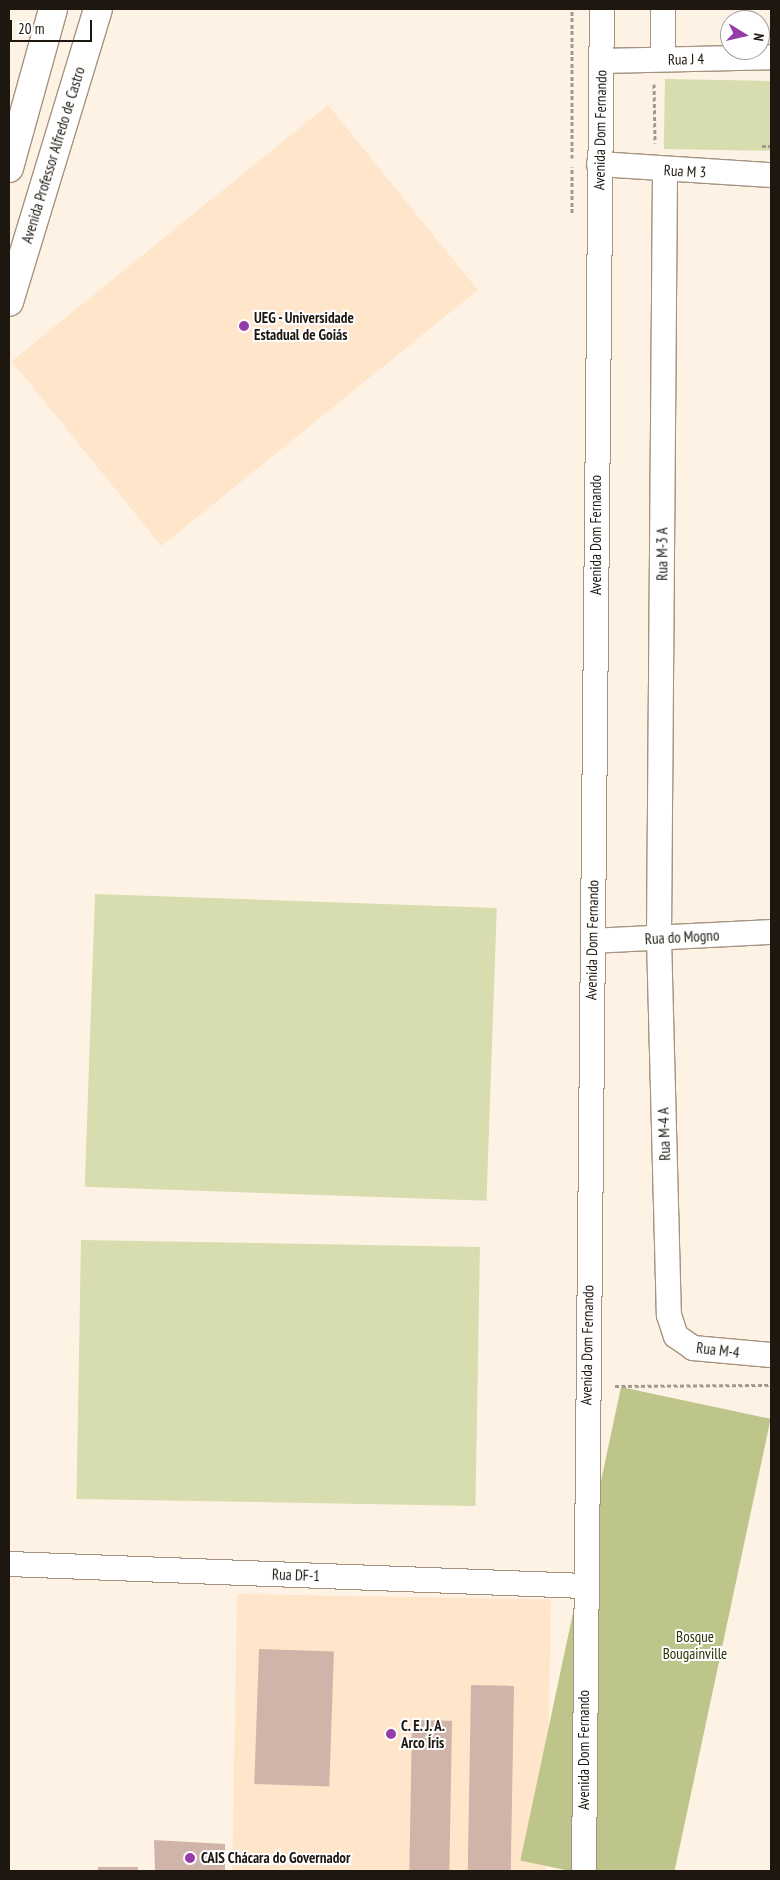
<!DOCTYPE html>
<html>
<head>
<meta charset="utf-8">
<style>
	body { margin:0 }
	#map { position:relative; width:780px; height:1880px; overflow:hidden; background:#fef2e5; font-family:"PT Sans Narrow",sans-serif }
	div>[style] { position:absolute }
	.built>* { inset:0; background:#ffe6ca; transform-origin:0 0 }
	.green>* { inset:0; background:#d7ddae; transform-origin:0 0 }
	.forest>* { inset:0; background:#bdc58b; transform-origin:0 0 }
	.building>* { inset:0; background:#d0b4a9; transform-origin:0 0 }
	.path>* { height:3px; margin-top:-1.5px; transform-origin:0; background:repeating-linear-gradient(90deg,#a39a8f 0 4px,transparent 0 6.5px) }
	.roads { filter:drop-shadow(1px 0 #a5937f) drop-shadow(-1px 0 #a5937f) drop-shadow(0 1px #a5937f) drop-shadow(0 -1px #a5937f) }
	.street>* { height:24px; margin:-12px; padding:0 12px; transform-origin:12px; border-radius:12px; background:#fff }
	.secondary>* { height:28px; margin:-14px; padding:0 14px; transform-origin:14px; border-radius:14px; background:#fff }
	.dots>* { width:14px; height:14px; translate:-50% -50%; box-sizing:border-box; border:2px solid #fff; border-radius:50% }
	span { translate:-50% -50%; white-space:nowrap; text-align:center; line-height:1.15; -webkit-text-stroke:4px #fff; paint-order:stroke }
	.street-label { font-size:15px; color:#1d170f }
	.poi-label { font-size:15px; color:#1d170f; font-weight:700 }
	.left { translate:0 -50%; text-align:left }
	.park-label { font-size:15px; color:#2e3103 }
	.frame { position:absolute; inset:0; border:10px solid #1d170f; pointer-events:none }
	.north { position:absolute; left:720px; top:10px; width:50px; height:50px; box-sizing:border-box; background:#fff; border:1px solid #a5a29f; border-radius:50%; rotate:99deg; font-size:14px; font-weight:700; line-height:20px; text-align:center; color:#1d170f }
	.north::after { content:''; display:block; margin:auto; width:18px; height:22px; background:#953ca8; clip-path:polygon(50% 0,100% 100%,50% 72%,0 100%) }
	.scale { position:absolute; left:10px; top:20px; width:82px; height:22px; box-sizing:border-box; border:2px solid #1d170f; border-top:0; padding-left:6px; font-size:15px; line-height:18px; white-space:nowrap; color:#1d170f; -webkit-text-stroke:4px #fff; paint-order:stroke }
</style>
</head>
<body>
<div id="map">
	<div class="built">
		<i style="left:328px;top:105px;width:238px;height:407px;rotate:51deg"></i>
		<i style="left:237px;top:1594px;width:314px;height:277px;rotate:1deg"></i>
	</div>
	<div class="green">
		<i style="left:665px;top:79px;width:106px;height:70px;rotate:1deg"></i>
		<i style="left:95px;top:894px;width:402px;height:293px;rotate:2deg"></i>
		<i style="left:81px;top:1240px;width:399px;height:259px;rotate:1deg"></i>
	</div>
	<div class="forest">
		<i style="left:621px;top:1387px;width:153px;height:484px;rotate:12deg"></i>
	</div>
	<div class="building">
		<i style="left:259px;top:1649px;width:75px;height:135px;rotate:2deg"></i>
		<i style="left:471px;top:1685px;width:43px;height:186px;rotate:1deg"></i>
		<i style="left:412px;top:1720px;width:40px;height:151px;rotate:1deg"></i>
		<i style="clip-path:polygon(154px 1840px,225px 1844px,225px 1871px,155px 1871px)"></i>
		<i style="left:98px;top:1867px;width:40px;height:4px"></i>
	</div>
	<div class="path">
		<i style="left:654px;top:84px;width:59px;rotate:89deg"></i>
		<i style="left:762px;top:146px;width:9px"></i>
		<i style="left:572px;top:158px;width:149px;rotate:-90deg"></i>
		<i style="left:572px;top:213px;width:46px;rotate:-90deg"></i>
		<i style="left:615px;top:1386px;width:156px;rotate:-0.4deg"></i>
	</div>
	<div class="roads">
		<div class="street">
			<i style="left:663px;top:59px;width:50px;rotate:-90deg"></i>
			<i style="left:601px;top:61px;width:170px;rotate:-1.3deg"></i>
			<i style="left:599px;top:164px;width:172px;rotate:3.7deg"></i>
			<i style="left:665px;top:171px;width:767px;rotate:90.45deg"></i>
			<i style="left:659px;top:938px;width:377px;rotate:88.5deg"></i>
			<i style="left:669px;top:1315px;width:22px;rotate:72deg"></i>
			<i style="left:676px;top:1336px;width:21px;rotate:35deg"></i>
			<i style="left:693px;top:1348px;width:78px;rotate:5.1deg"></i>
			<i style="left:593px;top:941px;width:178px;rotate:-2.9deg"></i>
			<i style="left:9px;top:1564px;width:575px;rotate:2.19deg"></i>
			<i style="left:584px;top:1871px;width:1862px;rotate:-89.45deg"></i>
		</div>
		<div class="secondary">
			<i style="left:9px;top:168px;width:165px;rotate:-74.5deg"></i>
			<i style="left:9px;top:302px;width:306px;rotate:-73.1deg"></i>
		</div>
	</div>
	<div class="dots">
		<i style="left:244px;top:326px;background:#953ca8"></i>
		<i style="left:391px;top:1734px;background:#953ca8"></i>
		<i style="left:190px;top:1858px;background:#953ca8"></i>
	</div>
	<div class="street-label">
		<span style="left:686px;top:59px;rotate:-1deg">Rua J 4</span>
		<span style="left:600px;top:130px;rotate:-89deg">Avenida Dom Fernando</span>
		<span style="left:53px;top:155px;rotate:-73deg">Avenida Professor Alfredo de Castro</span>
		<span style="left:685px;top:171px;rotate:3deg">Rua M 3</span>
		<span style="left:596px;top:535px;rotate:-90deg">Avenida Dom Fernando</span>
		<span style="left:662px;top:554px;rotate:-90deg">Rua M-3 A</span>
		<span style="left:682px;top:937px;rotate:-3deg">Rua do Mogno</span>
		<span style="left:592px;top:940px;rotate:-89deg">Avenida Dom Fernando</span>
		<span style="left:664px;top:1134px;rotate:-92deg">Rua M-4 A</span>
		<span style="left:587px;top:1345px;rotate:-89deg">Avenida Dom Fernando</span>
		<span style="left:718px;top:1350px;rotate:7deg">Rua M-4</span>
		<span style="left:296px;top:1575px;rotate:2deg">Rua DF-1</span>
		<span style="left:584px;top:1750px;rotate:-90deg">Avenida Dom Fernando</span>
	</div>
	<div class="poi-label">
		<span class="left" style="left:254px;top:326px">UEG - Universidade<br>Estadual de Goiás</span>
		<span class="left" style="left:401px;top:1734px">C. E. J. A.<br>Arco Íris</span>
		<span class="left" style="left:201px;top:1858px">CAIS Chácara do Governador</span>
	</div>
	<div class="park-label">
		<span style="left:695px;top:1645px">Bosque<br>Bougainville</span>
	</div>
	<div class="frame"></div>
	<div class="north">N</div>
	<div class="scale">20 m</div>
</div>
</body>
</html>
